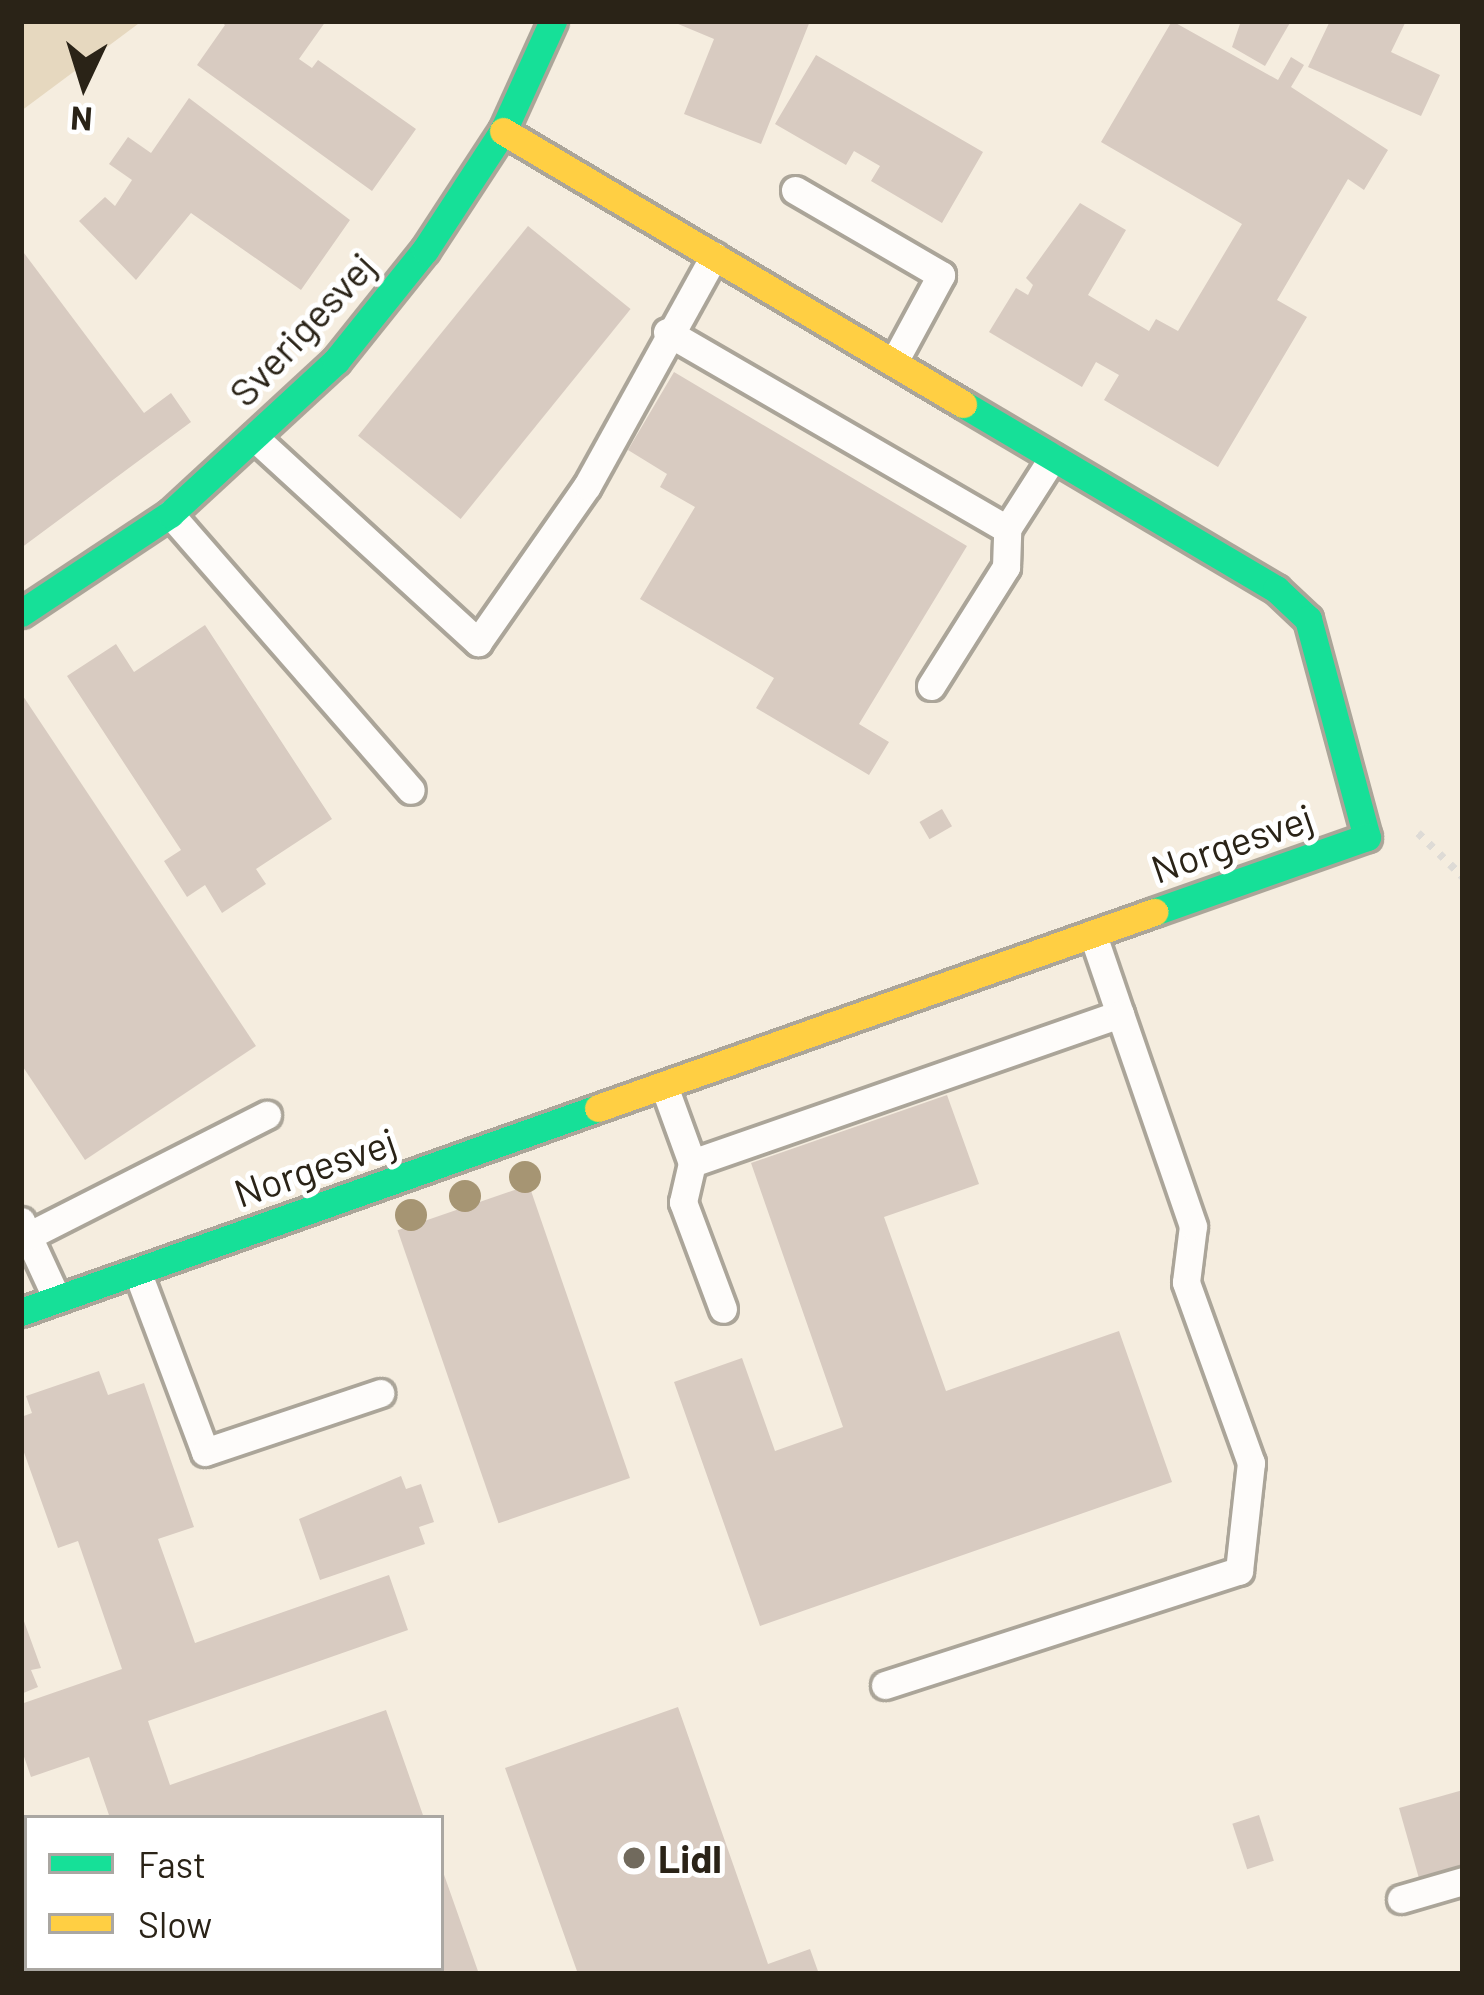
<!DOCTYPE html>
<html>
<head>
<meta charset="utf-8">
<style>
	body { margin:0 }
	#map { position:relative; width:1484px; height:1995px; overflow:hidden; background:#f5eddf; font-family:Barlow,sans-serif }
	div>[style] { position:absolute }
	.green>* { inset:0; background:#e6d8bf }
	.building>* { inset:0; background:#d8cbc1; transform-origin:0 0 }
	.path>* { height:8px; margin-top:-4px; transform-origin:0; background:repeating-linear-gradient(90deg,#dedbd6 0 6px,transparent 0 15px) }
	.roads { filter:drop-shadow(3px 0 #aba599) drop-shadow(-3px 0 #aba599) drop-shadow(0 3px #aba599) drop-shadow(0 -3px #aba599) }
	.lane>* { height:27px; margin:-13.5px; padding:0 13.5px; transform-origin:13.5px; border-radius:13.5px; background:#fefcfa }
	.fast>* { height:27px; margin:-13.5px; padding:0 13.5px; transform-origin:13.5px; border-radius:13.5px; background:#16e098 }
	.slow>* { height:27px; margin:-13.5px; padding:0 13.5px; transform-origin:13.5px; border-radius:13.5px; background:#ffcf43 }
	.trees>* { width:32px; height:32px; margin:-16px; border-radius:50%; background:#a69573 }
	.dots>* { width:33px; height:33px; translate:-50% -50%; box-sizing:border-box; border:6px solid #fff; border-radius:50% }
	span { translate:-50% -50%; white-space:nowrap; text-align:center; line-height:1.15; -webkit-text-stroke:10px #fff; paint-order:stroke }
	.street-label { font-size:39px; color:#2a2317 }
	.poi-label { font-size:39px; color:#2a2317; font-weight:700 }
	.left { translate:0 -50%; text-align:left }
	.frame { position:absolute; inset:0; border:24px solid #2a2317; pointer-events:none }
	.legend { position:absolute; left:24px; top:1815px; width:420px; height:156px; box-sizing:border-box; background:#fff; border:3px solid #aaa7a2; margin:0; padding:15px 21px; list-style:none; font-size:36px; color:#2a2317 }
	.legend li { display:flex; align-items:center; gap:24px; height:60px }
	.legend b { width:60px; border:3px solid #aaa7a2 }
	.north { position:absolute; left:24px; top:24px; width:120px; height:120px; -webkit-text-stroke:9px #fff; paint-order:stroke; rotate:184deg; font-size:33px; font-weight:700; line-height:48px; text-align:center; color:#2a2317 }
	.north::after { content:''; display:block; margin:auto; width:42px; height:54px; background:#2a2317; clip-path:polygon(50% 0,100% 100%,50% 72%,0 100%) }
</style>
</head>
<body>
<div id="map">
	<div class="green">
		<i style="clip-path:polygon(21px 21px,142px 21px,21px 111px)"></i>
	</div>
	<div class="building">
		<i style="clip-path:polygon(220px 21px,326px 21px,299px 59px,312px 68px,318px 60px,416px 129px,372px 191px,197px 65px,225px 25px)"></i>
		<i style="clip-path:polygon(671px 21px,810px 21px,761px 144px,684px 114px,714px 39px)"></i>
		<i style="clip-path:polygon(1172px 21px,1278px 80px,1291px 57px,1304px 65px,1291px 87px,1388px 150px,1364px 190px,1348px 179px,1277px 300px,1307px 317px,1218px 467px,1104px 400px,1119px 375px,1096px 362px,1082px 387px,989px 332px,1016px 288px,1028px 295px,1033px 285px,1026px 278px,1080px 203px,1126px 230px,1088px 295px,1149px 331px,1156px 319px,1178px 331px,1242px 224px,1101px 142px)"></i>
		<i style="clip-path:polygon(1241px 21px,1291px 21px,1265px 66px,1232px 47px)"></i>
		<i style="clip-path:polygon(1330px 21px,1406px 21px,1391px 52px,1440px 75px,1421px 116px,1308px 67px)"></i>
		<i style="clip-path:polygon(816px 55px,983px 152px,942px 223px,871px 181px,880px 166px,854px 151px,846px 165px,775px 124px)"></i>
		<i style="clip-path:polygon(189px 98px,350px 220px,301px 290px,191px 213px,136px 280px,79px 221px,105px 197px,115px 206px,132px 180px,109px 164px,128px 137px,151px 153px)"></i>
		<i style="left:528px;top:226px;width:132px;height:270px;rotate:39deg"></i>
		<i style="clip-path:polygon(21px 249px,144px 413px,171px 393px,191px 422px,21px 548px)"></i>
		<i style="clip-path:polygon(674px 372px,967px 546px,859px 724px,889px 742px,869px 775px,756px 708px,774px 678px,640px 599px,695px 507px,660px 487px,667px 474px,628px 450px)"></i>
		<i style="clip-path:polygon(205px 625px,332px 819px,256px 869px,266px 884px,222px 913px,205px 885px,187px 897px,164px 861px,181px 850px,67px 676px,116px 644px,134px 672px)"></i>
		<i style="clip-path:polygon(21px 693px,256px 1046px,85px 1160px,21px 1064px)"></i>
		<i style="left:942px;top:809px;width:20px;height:26px;rotate:60deg"></i>
		<i style="clip-path:polygon(947px 1095px,979px 1184px,884px 1217px,946px 1391px,1119px 1331px,1172px 1482px,760px 1626px,674px 1382px,742px 1358px,775px 1451px,843px 1427px,751px 1163px)"></i>
		<i style="left:529px;top:1185px;width:310px;height:139px;rotate:71deg"></i>
		<i style="clip-path:polygon(99px 1371px,108px 1395px,144px 1383px,194px 1527px,158px 1539px,195px 1643px,389px 1575px,408px 1630px,148px 1721px,170px 1785px,386px 1710px,424px 1818px,110px 1818px,89px 1757px,31px 1777px,21px 1748px,21px 1704px,122px 1669px,78px 1541px,58px 1548px,21px 1444px,21px 1417px,32px 1413px,26px 1396px)"></i>
		<i style="clip-path:polygon(401px 1476px,406px 1489px,421px 1484px,434px 1522px,419px 1527px,425px 1544px,320px 1580px,299px 1519px)"></i>
		<i style="clip-path:polygon(21px 1613px,41px 1668px,31px 1670px,38px 1687px,21px 1694px)"></i>
		<i style="clip-path:polygon(678px 1707px,768px 1964px,810px 1949px,819px 1974px,578px 1974px,505px 1768px)"></i>
		<i style="clip-path:polygon(1463px 1790px,1463px 1870px,1420px 1882px,1399px 1808px)"></i>
		<i style="left:1259px;top:1815px;width:48px;height:28px;rotate:72deg"></i>
		<i style="clip-path:polygon(442px 1869px,479px 1974px,328px 1974px,326px 1968px,441px 1968px)"></i>
		<i style="clip-path:polygon(27px 1926px,27px 1968px,168px 1974px,21px 1974px)"></i>
	</div>
	<div class="path">
		<i style="left:1418px;top:833px;width:63px;rotate:44.4deg"></i>
	</div>
	<div class="roads">
		<div class="lane">
			<i style="left:795px;top:190px;width:169px;rotate:30.2deg"></i>
			<i style="left:941px;top:275px;width:99px;rotate:118.4deg"></i>
			<i style="left:667px;top:332px;width:393px;rotate:30.1deg"></i>
			<i style="left:1007px;top:529px;width:85px;rotate:-57.4deg"></i>
			<i style="left:254px;top:437px;width:304px;rotate:42.5deg"></i>
			<i style="left:478px;top:642px;width:190px;rotate:-55.1deg"></i>
			<i style="left:587px;top:486px;width:263px;rotate:-61.1deg"></i>
			<i style="left:170px;top:514px;width:366px;rotate:48.9deg"></i>
			<i style="left:931px;top:686px;width:141px;rotate:-57.8deg"></i>
			<i style="left:1006px;top:567px;width:38px;rotate:-88deg"></i>
			<i style="left:664px;top:1086px;width:82px;rotate:70deg"></i>
			<i style="left:692px;top:1163px;width:453px;rotate:-19.2deg"></i>
			<i style="left:1120px;top:1014px;width:83px;rotate:-108.9deg"></i>
			<i style="left:692px;top:1163px;width:40px;rotate:103deg"></i>
			<i style="left:683px;top:1202px;width:114px;rotate:69.5deg"></i>
			<i style="left:21px;top:1221px;width:86px;rotate:65.2deg"></i>
			<i style="left:28px;top:1236px;width:268px;rotate:-26.9deg"></i>
			<i style="left:137px;top:1271px;width:193px;rotate:69.4deg"></i>
			<i style="left:205px;top:1452px;width:185px;rotate:-18.6deg"></i>
			<i style="left:885px;top:1685px;width:372px;rotate:-17.9deg"></i>
			<i style="left:1239px;top:1571px;width:109px;rotate:-83.7deg"></i>
			<i style="left:1251px;top:1463px;width:192px;rotate:-109.8deg"></i>
			<i style="left:1186px;top:1282px;width:56px;rotate:-82.9deg"></i>
			<i style="left:1193px;top:1226px;width:224px;rotate:-109deg"></i>
			<i style="left:1401px;top:1899px;width:65px;rotate:-16.2deg"></i>
		</div>
		<div class="fast">
			<i style="left:963px;top:404px;width:364px;rotate:30.6deg"></i>
			<i style="left:1276px;top:589px;width:44px;rotate:43.2deg"></i>
			<i style="left:1308px;top:619px;width:226px;rotate:74.9deg"></i>
			<i style="left:1367px;top:837px;width:226px;rotate:160.6deg"></i>
			<i style="left:21px;top:613px;width:179px;rotate:-33.6deg"></i>
			<i style="left:170px;top:514px;width:226px;rotate:-42.7deg"></i>
			<i style="left:336px;top:361px;width:142px;rotate:-51.3deg"></i>
			<i style="left:425px;top:250px;width:142px;rotate:-56.8deg"></i>
			<i style="left:503px;top:131px;width:121px;rotate:-65.6deg"></i>
			<i style="left:21px;top:1312px;width:612px;rotate:-19.47deg"></i>
		</div>
		<div class="slow">
			<i style="left:503px;top:131px;width:535px;rotate:30.69deg"></i>
			<i style="left:598px;top:1108px;width:590px;rotate:-19.42deg"></i>
		</div>
	</div>
	<div class="trees">
		<i style="left:525px;top:1177px"></i>
		<i style="left:465px;top:1196px"></i>
		<i style="left:411px;top:1215px"></i>
	</div>
	<div class="dots">
		<i style="left:634px;top:1858px;background:#716a5d"></i>
	</div>
	<div class="street-label">
		<span style="left:302px;top:329px;rotate:-47deg">Sverigesvej</span>
		<span style="left:1232px;top:843px;rotate:-19deg">Norgesvej</span>
		<span style="left:315px;top:1167px;rotate:-19deg">Norgesvej</span>
	</div>
	<div class="poi-label">
		<span class="left" style="left:658px;top:1858px">Lidl</span>
	</div>
	<div class="frame"></div>
	<ul class="legend">
	<li><b style="height:15px;background:#16e098"></b>Fast</li>
	<li><b style="height:15px;background:#ffcf43"></b>Slow</li>
	</ul>
	<div class="north">N</div>
</div>
</body>
</html>
